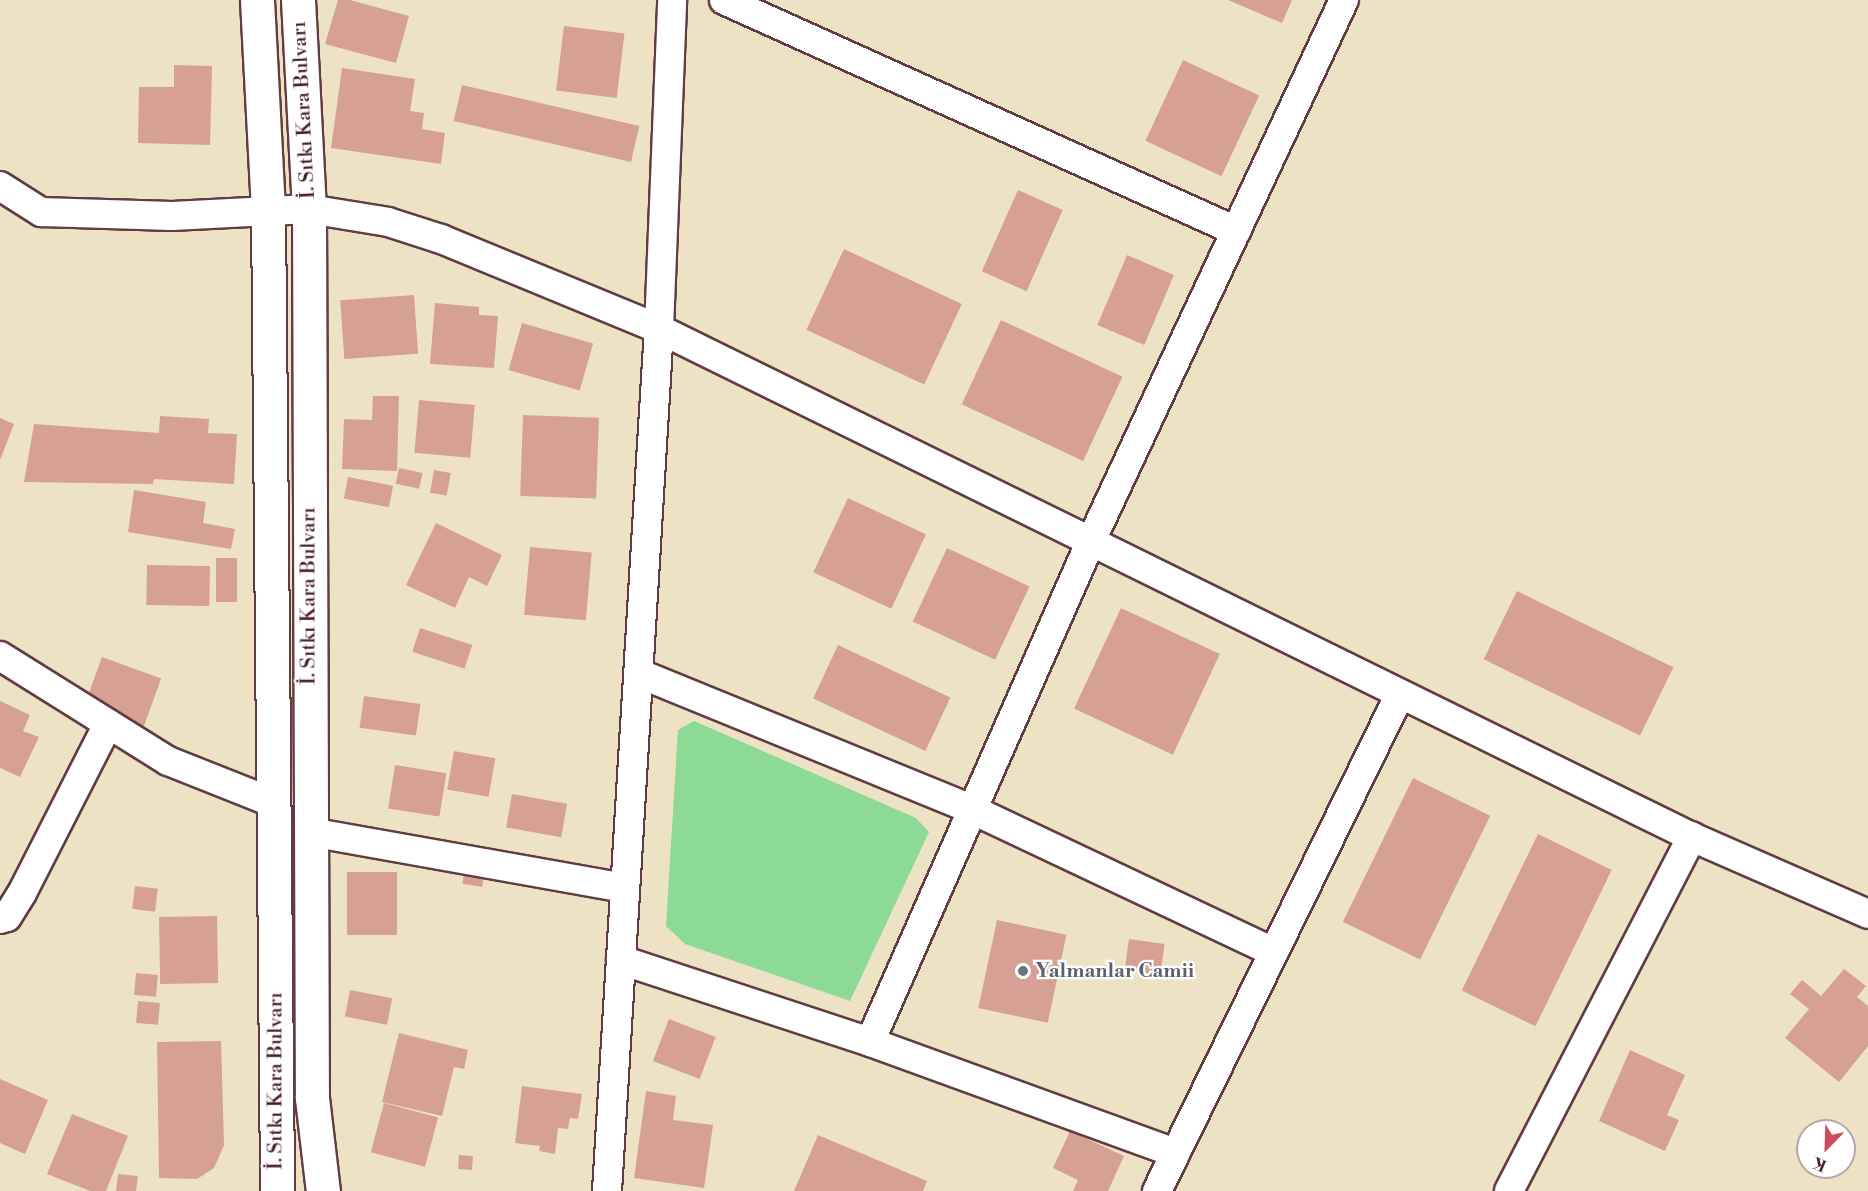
<!DOCTYPE html>
<html>
<head>
<meta charset="utf-8">
<style>
	body { margin:0 }
	#map { position:relative; width:1868px; height:1191px; overflow:hidden; background:#ede3c4; font-family:"Libre Bodoni",serif }
	div>[style] { position:absolute }
	.green>* { inset:0; background:#8dd996 }
	.building>* { inset:0; background:#d7a094; transform-origin:0 0 }
	.roads { filter:drop-shadow(2px 0 #623c42) drop-shadow(-2px 0 #623c42) drop-shadow(0 2px #623c42) drop-shadow(0 -2px #623c42) }
	.street>* { height:28px; margin:-14px; padding:0 14px; transform-origin:14px; border-radius:14px; background:#fff }
	.secondary>* { height:33px; margin:-16.5px; padding:0 16.5px; transform-origin:16.5px; border-radius:16.5px; background:#fff }
	.dots>* { width:16px; height:16px; translate:-50% -50%; box-sizing:border-box; border:3px solid #fff; border-radius:50% }
	span { translate:-50% -50%; white-space:nowrap; text-align:center; line-height:1.15; -webkit-text-stroke:4.5px #fff; paint-order:stroke }
	.street-label { font-size:20px; color:#4a1f2b }
	.worship-label { font-size:20px; color:#5b616d; font-weight:700 }
	.left { translate:0 -50%; text-align:left }
	.north { position:absolute; left:1796px; top:1119px; width:60px; height:60px; box-sizing:border-box; background:#fff; border:2px solid #b7a5aa; border-radius:50%; rotate:203deg; font-size:16px; font-weight:700; line-height:24px; text-align:center; color:#4a1f2b }
	.north::after { content:''; display:block; margin:auto; width:21px; height:27px; background:#d1495b; clip-path:polygon(50% 0,100% 100%,50% 72%,0 100%) }
</style>
</head>
<body>
<div id="map">
	<div class="green">
		<i style="clip-path:polygon(694px 721px,916px 818px,929px 832px,850px 1001px,685px 944px,666px 926px,678px 730px)"></i>
	</div>
	<div class="building">
		<i style="clip-path:polygon(338px 0,350px 0,409px 16px,396px 63px,325px 44px)"></i>
		<i style="clip-path:polygon(1228px 0,1292px 0,1282px 23px)"></i>
		<i style="left:564px;top:26px;width:61px;height:65px;rotate:7deg"></i>
		<i style="left:1183px;top:60px;width:84px;height:89px;rotate:25deg"></i>
		<i style="clip-path:polygon(174px 65px,212px 66px,210px 145px,138px 143px,139px 87px,174px 87px)"></i>
		<i style="clip-path:polygon(342px 68px,415px 79px,410px 111px,424px 113px,422px 129px,445px 133px,441px 164px,331px 148px)"></i>
		<i style="left:462px;top:85px;width:182px;height:37px;rotate:13deg"></i>
		<i style="left:1018px;top:190px;width:49px;height:89px;rotate:24deg"></i>
		<i style="left:844px;top:249px;width:130px;height:89px;rotate:25deg"></i>
		<i style="left:1127px;top:255px;width:51px;height:76px;rotate:23deg"></i>
		<i style="left:414px;top:295px;width:59px;height:74px;rotate:86deg"></i>
		<i style="clip-path:polygon(435px 303px,479px 307px,479px 315px,498px 316px,494px 368px,430px 364px)"></i>
		<i style="left:1001px;top:320px;width:134px;height:93px;rotate:25deg"></i>
		<i style="left:522px;top:323px;width:74px;height:49px;rotate:16deg"></i>
		<i style="clip-path:polygon(373px 396px,399px 396px,397px 471px,342px 469px,344px 419px,372px 420px)"></i>
		<i style="left:419px;top:400px;width:56px;height:53px;rotate:5deg"></i>
		<i style="left:523px;top:415px;width:76px;height:81px;rotate:2deg"></i>
		<i style="clip-path:polygon(160px 416px,209px 419px,208px 433px,237px 434px,234px 484px,154px 479px,153px 484px,24px 482px,34px 424px,159px 433px)"></i>
		<i style="clip-path:polygon(0 418px,14px 424px,0 460px)"></i>
		<i style="left:399px;top:468px;width:24px;height:16px;rotate:12deg"></i>
		<i style="left:434px;top:470px;width:17px;height:23px;rotate:10deg"></i>
		<i style="left:348px;top:477px;width:46px;height:22px;rotate:11deg"></i>
		<i style="clip-path:polygon(134px 490px,206px 502px,203px 523px,235px 529px,231px 549px,128px 532px)"></i>
		<i style="left:848px;top:498px;width:86px;height:82px;rotate:25deg"></i>
		<i style="clip-path:polygon(436px 523px,502px 555px,487px 586px,469px 577px,455px 608px,406px 585px)"></i>
		<i style="left:530px;top:547px;width:62px;height:68px;rotate:5deg"></i>
		<i style="left:947px;top:548px;width:91px;height:81px;rotate:25deg"></i>
		<i style="left:216px;top:558px;width:21px;height:44px"></i>
		<i style="left:147px;top:565px;width:63px;height:40px;rotate:1deg"></i>
		<i style="left:1517px;top:591px;width:174px;height:76px;rotate:26deg"></i>
		<i style="left:1121px;top:608px;width:109px;height:111px;rotate:25deg"></i>
		<i style="left:420px;top:628px;width:55px;height:25px;rotate:18deg"></i>
		<i style="left:838px;top:645px;width:124px;height:59px;rotate:25deg"></i>
		<i style="left:102px;top:657px;width:63px;height:51px;rotate:20deg"></i>
		<i style="left:364px;top:696px;width:57px;height:32px;rotate:8deg"></i>
		<i style="clip-path:polygon(0 701px,30px 715px,23px 731px,39px 737px,20px 777px,0 768px)"></i>
		<i style="left:454px;top:751px;width:42px;height:39px;rotate:10deg"></i>
		<i style="left:395px;top:765px;width:52px;height:44px;rotate:9deg"></i>
		<i style="left:1413px;top:778px;width:86px;height:160px;rotate:26deg"></i>
		<i style="left:512px;top:794px;width:56px;height:34px;rotate:10deg"></i>
		<i style="left:1538px;top:834px;width:82px;height:174px;rotate:26deg"></i>
		<i style="left:465px;top:867px;width:20px;height:17px;rotate:9deg"></i>
		<i style="left:347px;top:872px;width:50px;height:63px"></i>
		<i style="left:135px;top:886px;width:23px;height:23px;rotate:7deg"></i>
		<i style="left:217px;top:916px;width:67px;height:58px;rotate:89deg"></i>
		<i style="left:997px;top:920px;width:71px;height:90px;rotate:12deg"></i>
		<i style="left:1129px;top:939px;width:36px;height:31px;rotate:8deg"></i>
		<i style="clip-path:polygon(1844px 969px,1866px 986px,1857px 997px,1868px 1006px,1868px 1046px,1839px 1082px,1785px 1038px,1809px 1009px,1790px 994px,1802px 980px,1821px 996px)"></i>
		<i style="left:136px;top:973px;width:22px;height:22px;rotate:5deg"></i>
		<i style="left:350px;top:990px;width:43px;height:27px;rotate:11deg"></i>
		<i style="left:138px;top:1001px;width:22px;height:22px;rotate:5deg"></i>
		<i style="left:669px;top:1019px;width:50px;height:45px;rotate:21deg"></i>
		<i style="clip-path:polygon(399px 1033px,468px 1050px,464px 1069px,454px 1067px,442px 1116px,382px 1102px)"></i>
		<i style="clip-path:polygon(221px 1041px,224px 1145px,214px 1168px,197px 1179px,159px 1178px,157px 1042px)"></i>
		<i style="clip-path:polygon(1630px 1050px,1685px 1075px,1667px 1115px,1679px 1120px,1665px 1151px,1599px 1121px)"></i>
		<i style="clip-path:polygon(0 1079px,48px 1100px,25px 1154px,0 1143px)"></i>
		<i style="clip-path:polygon(522px 1086px,582px 1094px,578px 1119px,570px 1118px,568px 1129px,558px 1128px,555px 1154px,539px 1151px,540px 1146px,515px 1143px)"></i>
		<i style="clip-path:polygon(646px 1091px,676px 1096px,673px 1120px,713px 1125px,704px 1188px,634px 1178px)"></i>
		<i style="left:384px;top:1103px;width:56px;height:51px;rotate:15deg"></i>
		<i style="clip-path:polygon(72px 1114px,128px 1136px,106px 1191px,90px 1191px,47px 1174px)"></i>
		<i style="clip-path:polygon(1070px 1131px,1124px 1156px,1108px 1191px,1073px 1191px,1078px 1180px,1053px 1168px)"></i>
		<i style="clip-path:polygon(818px 1135px,927px 1181px,923px 1191px,794px 1191px)"></i>
		<i style="left:459px;top:1155px;width:14px;height:14px;rotate:4deg"></i>
		<i style="clip-path:polygon(118px 1174px,138px 1176px,136px 1191px,116px 1191px)"></i>
	</div>
	<div class="roads">
		<div class="street">
			<i style="left:724px;top:0;width:562px;rotate:24.28deg"></i>
			<i style="left:0;top:186px;width:49px;rotate:32.4deg"></i>
			<i style="left:41px;top:212px;width:131px;rotate:1.7deg"></i>
			<i style="left:172px;top:216px;width:137px;rotate:-2.9deg"></i>
			<i style="left:309px;top:209px;width:80px;rotate:9.3deg"></i>
			<i style="left:388px;top:222px;width:56px;rotate:17.8deg"></i>
			<i style="left:441px;top:239px;width:236px;rotate:22.4deg"></i>
			<i style="left:659px;top:329px;width:1151px;rotate:26.19deg"></i>
			<i style="left:1692px;top:837px;width:192px;rotate:23.6deg"></i>
			<i style="left:0;top:656px;width:198px;rotate:32deg"></i>
			<i style="left:168px;top:761px;width:114px;rotate:21.6deg"></i>
			<i style="left:638px;top:673px;width:362px;rotate:22.2deg"></i>
			<i style="left:973px;top:810px;width:332px;rotate:25.3deg"></i>
			<i style="left:310px;top:832px;width:319px;rotate:10.1deg"></i>
			<i style="left:0;top:919px;width:7px;rotate:-16deg"></i>
			<i style="left:7px;top:917px;width:28px;rotate:-58deg"></i>
			<i style="left:22px;top:893px;width:190px;rotate:-63deg"></i>
			<i style="left:621px;top:960px;width:262px;rotate:18.2deg"></i>
			<i style="left:870px;top:1042px;width:325px;rotate:20deg"></i>
			<i style="left:870px;top:1042px;width:548px;rotate:-66.2deg"></i>
			<i style="left:1091px;top:541px;width:597px;rotate:-64.94deg"></i>
			<i style="left:607px;top:1191px;width:864px;rotate:-86.55deg"></i>
			<i style="left:659px;top:329px;width:329px;rotate:-87.7deg"></i>
			<i style="left:1157px;top:1191px;width:553px;rotate:-63.94deg"></i>
			<i style="left:1509px;top:1191px;width:399px;rotate:-62.7deg"></i>
		</div>
		<div class="secondary">
			<i style="left:257px;top:0;width:210px;rotate:87deg"></i>
			<i style="left:268px;top:210px;width:981px;rotate:89.47deg"></i>
			<i style="left:298px;top:0;width:209px;rotate:87deg"></i>
			<i style="left:309px;top:209px;width:889px;rotate:89.81deg"></i>
			<i style="left:312px;top:1098px;width:94px;rotate:83.3deg"></i>
		</div>
	</div>
	<div class="dots">
		<i style="left:1023px;top:971px;background:#6b7280"></i>
	</div>
	<div class="street-label">
		<span style="left:304px;top:110px;rotate:-93deg">İ. Sıtkı Kara Bulvarı</span>
		<span style="left:309px;top:596px;rotate:-90deg">İ. Sıtkı Kara Bulvarı</span>
		<span style="left:276px;top:1081px;rotate:-90deg">İ. Sıtkı Kara Bulvarı</span>
	</div>
	<div class="worship-label">
		<span class="left" style="left:1035px;top:971px">Yalmanlar Camii</span>
	</div>
	<div class="north">K</div>
</div>
</body>
</html>
